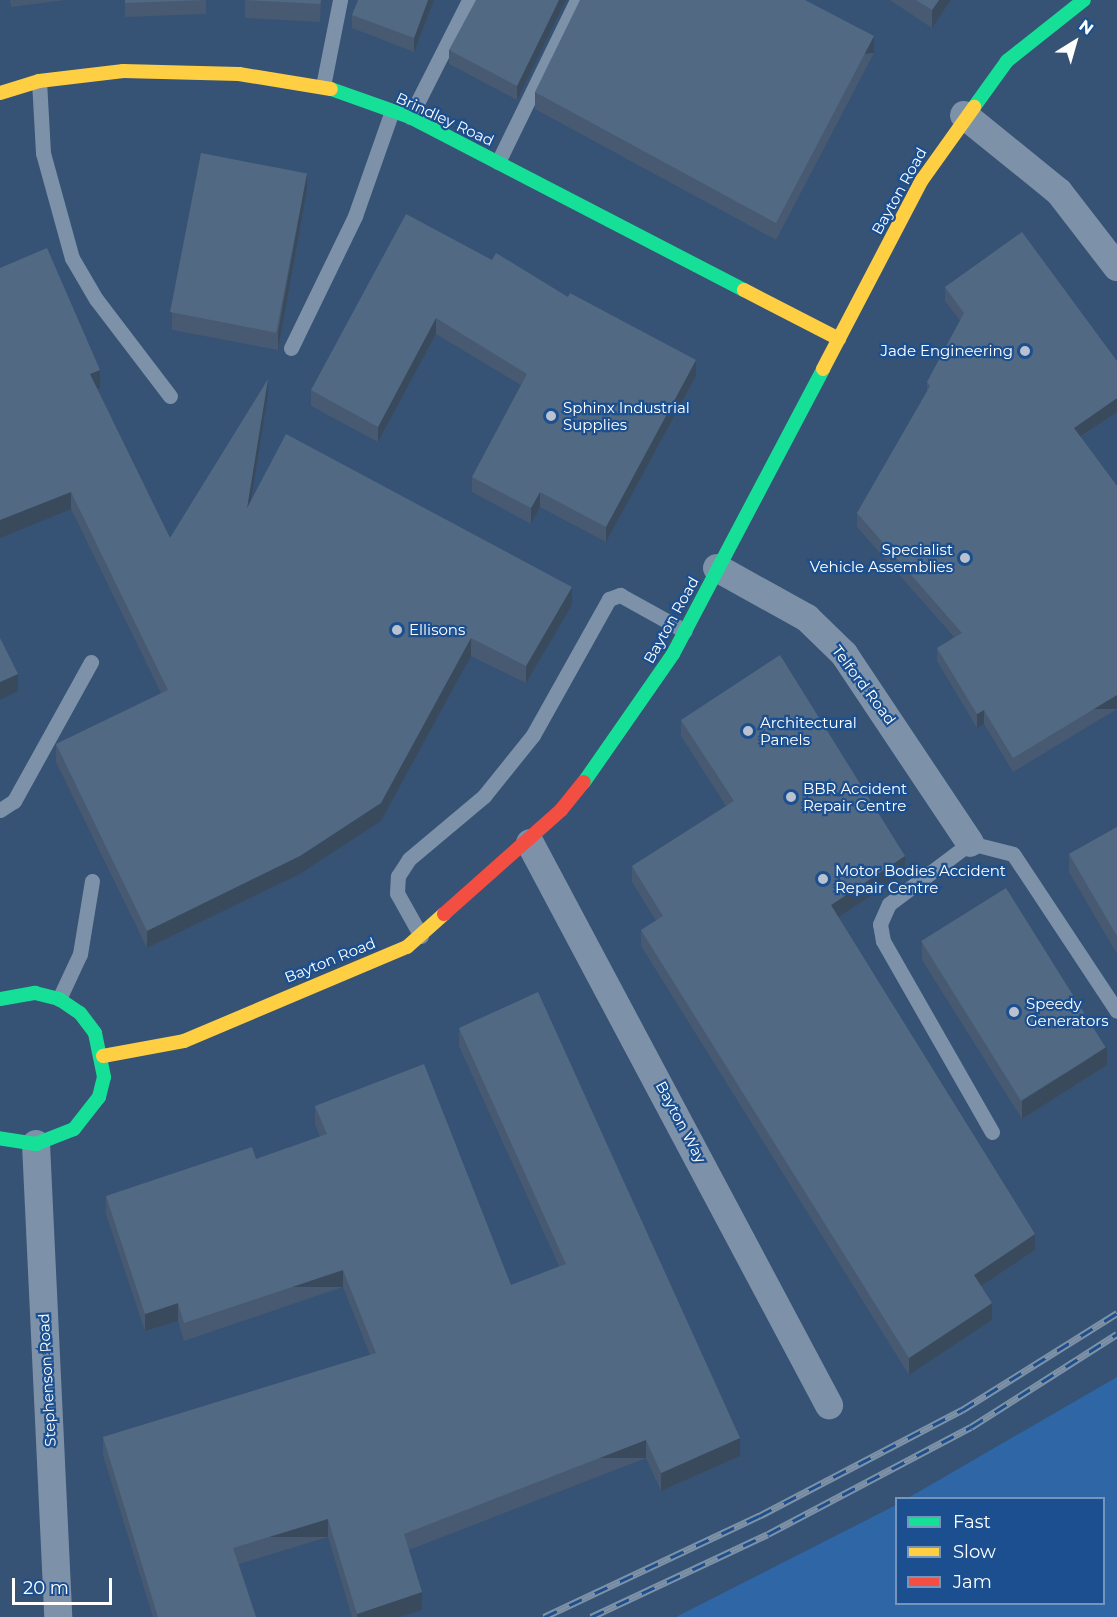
<!DOCTYPE html>
<html>
<head>
<meta charset="utf-8">
<style>
	body { margin:0 }
	#map { position:relative; width:1117px; height:1617px; overflow:hidden; background:#365274; font-family:Montserrat,sans-serif }
	div>[style] { position:absolute }
	.green>* { inset:0; background:#2f66a5 }
	.lane>* { height:15px; margin:-7.5px; padding:0 7.5px; transform-origin:7.5px; border-radius:7.5px; background:#7d92a8 }
	.street>* { height:28px; margin:-14px; padding:0 14px; transform-origin:14px; border-radius:14px; background:#7d92a8 }
	.fast>* { height:14px; margin:-7px; padding:0 7px; transform-origin:7px; border-radius:7px; background:#16e098 }
	.slow>* { height:14px; margin:-7px; padding:0 7px; transform-origin:7px; border-radius:7px; background:#ffcf43 }
	.jam>* { height:14px; margin:-7px; padding:0 7px; transform-origin:7px; border-radius:7px; background:#f24e42 }
	.rail>* { height:7px; margin-top:-3.5px; transform-origin:0; background:repeating-linear-gradient(90deg,#1b4f8f 0 14px,#7e92a7 0 28px); box-sizing:border-box; border-block:2px solid #7e92a7 }
	.wall>* { inset:0; background:#475a72 }
	.shaded-wall>* { inset:0; background:#394a5c; transform-origin:0 0 }
	.building>* { inset:0; background:#526984; transform-origin:0 0 }
	.dots>* { width:16px; height:16px; translate:-50% -50%; box-sizing:border-box; border:3px solid #1b4f8f; border-radius:50% }
	span { translate:-50% -50%; white-space:nowrap; text-align:center; line-height:1.15; -webkit-text-stroke:4.5px #1b4f8f; paint-order:stroke }
	.street-label { font-size:15px; color:#fff }
	.poi-label { font-size:15px; color:#fff }
	.right { translate:-100% -50%; text-align:right }
	.left { translate:0 -50%; text-align:left }
	.legend { position:absolute; left:895px; top:1497px; width:210px; height:108px; box-sizing:border-box; background:#1b4f8f; border:2px solid #7695bc; margin:0; padding:8px 10px; list-style:none; font-size:18px; color:#fff }
	.legend li { display:flex; align-items:center; gap:12px; height:30px }
	.legend b { width:30px; border:2px solid #7695bc }
	.north { position:absolute; left:1045px; top:12px; width:60px; height:60px; -webkit-text-stroke:4px #1b4f8f; paint-order:stroke; rotate:37deg; font-size:16px; font-weight:700; line-height:24px; text-align:center; color:#fff }
	.north::after { content:''; display:block; margin:auto; width:21px; height:27px; background:#fff; clip-path:polygon(50% 0,100% 100%,50% 72%,0 100%) }
	.scale { position:absolute; left:12px; top:1578px; width:100px; height:27px; box-sizing:border-box; border:3px solid #fff; border-top:0; padding-left:8px; font-size:18px; line-height:21px; white-space:nowrap; color:#fff; -webkit-text-stroke:4px #1b4f8f; paint-order:stroke }
</style>
</head>
<body>
<div id="map">
	<div class="green">
		<i style="clip-path:polygon(1117px 1377px,1117px 1617px,676px 1617px,896px 1505px,896px 1604px,1104px 1604px,1104px 1498px,908px 1498px)"></i>
	</div>
	<div class="lane">
		<i style="left:39px;top:81px;width:72px;rotate:86.8deg"></i>
		<i style="left:43px;top:153px;width:109px;rotate:74.6deg"></i>
		<i style="left:72px;top:258px;width:48px;rotate:59.7deg"></i>
		<i style="left:96px;top:299px;width:122px;rotate:52.7deg"></i>
		<i style="left:323px;top:86px;width:88px;rotate:-78.8deg"></i>
		<i style="left:410px;top:117px;width:131px;rotate:-63.2deg"></i>
		<i style="left:498px;top:162px;width:180px;rotate:-64deg"></i>
		<i style="left:291px;top:348px;width:147px;rotate:-64.1deg"></i>
		<i style="left:355px;top:216px;width:111px;rotate:-70.6deg"></i>
		<i style="left:0;top:810px;width:17px;rotate:-33deg"></i>
		<i style="left:14px;top:801px;width:159px;rotate:-61deg"></i>
		<i style="left:421px;top:936px;width:49px;rotate:-119.2deg"></i>
		<i style="left:397px;top:893px;width:17px;rotate:-87deg"></i>
		<i style="left:398px;top:876px;width:20px;rotate:-57deg"></i>
		<i style="left:409px;top:859px;width:98px;rotate:-40deg"></i>
		<i style="left:484px;top:796px;width:78px;rotate:-51.2deg"></i>
		<i style="left:533px;top:735px;width:156px;rotate:-60.8deg"></i>
		<i style="left:609px;top:599px;width:12px;rotate:-20deg"></i>
		<i style="left:620px;top:595px;width:74px;rotate:29deg"></i>
		<i style="left:59px;top:999px;width:50px;rotate:-65deg"></i>
		<i style="left:80px;top:954px;width:74px;rotate:-80.7deg"></i>
		<i style="left:992px;top:1132px;width:220px;rotate:-119.7deg"></i>
		<i style="left:883px;top:941px;width:17px;rotate:-100deg"></i>
		<i style="left:880px;top:924px;width:22px;rotate:-66deg"></i>
		<i style="left:889px;top:904px;width:101px;rotate:-37deg"></i>
		<i style="left:970px;top:843px;width:44px;rotate:14.3deg"></i>
		<i style="left:1013px;top:854px;width:188px;rotate:56.5deg"></i>
	</div>
	<div class="street">
		<i style="left:964px;top:115px;width:122px;rotate:39deg"></i>
		<i style="left:1059px;top:192px;width:95px;rotate:52.3deg"></i>
		<i style="left:717px;top:568px;width:103px;rotate:29.1deg"></i>
		<i style="left:807px;top:618px;width:52px;rotate:44.2deg"></i>
		<i style="left:844px;top:654px;width:227px;rotate:56.3deg"></i>
		<i style="left:530px;top:843px;width:637px;rotate:61.99deg"></i>
		<i style="left:36px;top:1144px;width:474px;rotate:87.3deg"></i>
	</div>
	<div class="fast">
		<i style="left:331px;top:89px;width:84px;rotate:19.5deg"></i>
		<i style="left:410px;top:117px;width:376px;rotate:27.4deg"></i>
		<i style="left:974px;top:107px;width:57px;rotate:-54.3deg"></i>
		<i style="left:1007px;top:61px;width:98px;rotate:-38.4deg"></i>
		<i style="left:584px;top:782px;width:156px;rotate:-55.2deg"></i>
		<i style="left:673px;top:654px;width:322px;rotate:-62.2deg"></i>
		<i style="left:0;top:999px;width:36px;rotate:-10deg"></i>
		<i style="left:35px;top:993px;width:25px;rotate:14deg"></i>
		<i style="left:59px;top:999px;width:25px;rotate:34deg"></i>
		<i style="left:80px;top:1013px;width:25px;rotate:53deg"></i>
		<i style="left:95px;top:1033px;width:45px;rotate:78.4deg"></i>
		<i style="left:104px;top:1077px;width:21px;rotate:104deg"></i>
		<i style="left:99px;top:1097px;width:41px;rotate:128deg"></i>
		<i style="left:74px;top:1129px;width:41px;rotate:158.5deg"></i>
		<i style="left:36px;top:1144px;width:36px;rotate:-171deg"></i>
	</div>
	<div class="slow">
		<i style="left:0;top:93px;width:41px;rotate:-17.1deg"></i>
		<i style="left:39px;top:81px;width:85px;rotate:-6.8deg"></i>
		<i style="left:123px;top:71px;width:116px;rotate:1.5deg"></i>
		<i style="left:239px;top:74px;width:93px;rotate:9.3deg"></i>
		<i style="left:744px;top:290px;width:107px;rotate:27.3deg"></i>
		<i style="left:823px;top:369px;width:213px;rotate:-62.4deg"></i>
		<i style="left:922px;top:180px;width:90px;rotate:-54.5deg"></i>
		<i style="left:103px;top:1056px;width:82px;rotate:-10.5deg"></i>
		<i style="left:184px;top:1041px;width:242px;rotate:-22.9deg"></i>
		<i style="left:407px;top:947px;width:50px;rotate:-41.7deg"></i>
	</div>
	<div class="jam">
		<i style="left:444px;top:914px;width:157px;rotate:-41.6deg"></i>
		<i style="left:561px;top:810px;width:36px;rotate:-51deg"></i>
	</div>
	<div class="rail">
		<i style="left:544px;top:1617px;width:238px;rotate:-25.2deg"></i>
		<i style="left:759px;top:1516px;width:229px;rotate:-27.6deg"></i>
		<i style="left:962px;top:1410px;width:183px;rotate:-32deg"></i>
		<i style="left:591px;top:1617px;width:195px;rotate:-25.1deg"></i>
		<i style="left:768px;top:1534px;width:229px;rotate:-27.8deg"></i>
		<i style="left:971px;top:1427px;width:173px;rotate:-32.5deg"></i>
	</div>
	<div class="wall">
		<i style="clip-path:polygon(10px 0,66px 0,11px 7px)"></i>
		<i style="clip-path:polygon(125px 0,206px 0,206px 14px,125px 17px)"></i>
		<i style="clip-path:polygon(245px 0,321px 0,320px 22px,245px 18px)"></i>
		<i style="clip-path:polygon(434px 0,414px 52px,352px 28px,352px 15px)"></i>
		<i style="clip-path:polygon(566px 0,517px 100px,449px 64px,449px 50px)"></i>
		<i style="clip-path:polygon(890px 0,951px 0,932px 28px)"></i>
		<i style="clip-path:polygon(874px 53px,776px 240px,535px 109px,535px 92px)"></i>
		<i style="clip-path:polygon(307px 190px,278px 350px,172px 330px,172px 312px)"></i>
		<i style="clip-path:polygon(492px 260px,696px 376px,606px 542px,540px 507px,531px 524px,472px 492px,472px 477px,521px 385px,436px 334px,378px 442px,311px 406px,311px 390px)"></i>
		<i style="clip-path:polygon(0 268px,100px 388px,97px 389px,170px 538px,268px 396px,251px 500px,572px 605px,526px 683px,471px 656px,381px 821px,300px 874px,147px 948px,56px 762px,56px 744px,161px 693px,71px 509px)"></i>
		<i style="clip-path:polygon(945px 287px,1117px 361px,1117px 412px,1081px 437px,1117px 486px,1117px 709px,1013px 772px,984px 724px,977px 728px,937px 661px,937px 648px,954px 637px,857px 527px,857px 513px,927px 392px,927px 382px,960px 321px,945px 301px)"></i>
		<i style="clip-path:polygon(681px 720px,905px 873px,838px 917px,1035px 1250px,982px 1286px,992px 1320px,909px 1375px,641px 946px,641px 930px,656px 921px,632px 882px,632px 866px,726px 806px,681px 736px)"></i>
		<i style="clip-path:polygon(1117px 827px,1117px 954px,1069px 872px,1069px 854px)"></i>
		<i style="clip-path:polygon(922px 942px,1107px 1065px,1022px 1119px,922px 960px)"></i>
		<i style="clip-path:polygon(459px 1028px,740px 1456px,661px 1491px,646px 1458px,409px 1550px,422px 1610px,400px 1617px,352px 1617px,328px 1537px,239px 1564px,256px 1617px,153px 1617px,103px 1455px,103px 1437px,370px 1355px,343px 1287px,184px 1341px,178px 1321px,145px 1331px,106px 1214px,106px 1196px,256px 1159px,320px 1137px,315px 1124px,315px 1106px,511px 1285px,559px 1266px,459px 1046px)"></i>
	</div>
	<div class="shaded-wall">
		<i style="clip-path:polygon(428px 0,434px 0,414px 52px,414px 38px)"></i>
		<i style="clip-path:polygon(559px 0,566px 0,517px 100px,517px 86px)"></i>
		<i style="clip-path:polygon(939px 0,951px 0,932px 28px,932px 10px)"></i>
		<i style="left:874px;top:36px;width:17px;height:211px;rotate:90deg"></i>
		<i style="clip-path:polygon(307px 173px,307px 190px,278px 350px,278px 332px)"></i>
		<i style="clip-path:polygon(436px 318px,436px 334px,378px 442px,378px 427px)"></i>
		<i style="clip-path:polygon(696px 360px,696px 376px,606px 542px,606px 527px)"></i>
		<i style="clip-path:polygon(100px 370px,100px 388px,90px 392px,90px 374px)"></i>
		<i style="clip-path:polygon(268px 379px,268px 396px,247px 525px,247px 508px)"></i>
		<i style="clip-path:polygon(1117px 398px,1117px 412px,1074px 441px,1074px 428px)"></i>
		<i style="clip-path:polygon(71px 492px,71px 509px,0 538px,0 520px)"></i>
		<i style="clip-path:polygon(540px 492px,540px 507px,531px 524px,531px 508px)"></i>
		<i style="clip-path:polygon(572px 587px,572px 605px,526px 683px,526px 666px)"></i>
		<i style="clip-path:polygon(471px 638px,471px 656px,381px 821px,300px 874px,147px 948px,147px 931px)"></i>
		<i style="clip-path:polygon(18px 674px,18px 691px,0 700px,0 682px)"></i>
		<i style="left:1117px;top:695px;width:14px;height:122px;rotate:90deg"></i>
		<i style="clip-path:polygon(984px 710px,984px 724px,977px 728px,977px 714px)"></i>
		<i style="clip-path:polygon(905px 856px,905px 873px,831px 922px,831px 905px)"></i>
		<i style="clip-path:polygon(1107px 1047px,1107px 1065px,1022px 1119px,1022px 1101px)"></i>
		<i style="clip-path:polygon(1035px 1234px,1035px 1250px,974px 1291px,974px 1275px)"></i>
		<i style="left:343px;top:1270px;width:17px;height:168px;rotate:90deg"></i>
		<i style="clip-path:polygon(178px 1303px,178px 1321px,145px 1331px,145px 1314px)"></i>
		<i style="clip-path:polygon(992px 1303px,992px 1320px,909px 1375px,909px 1358px)"></i>
		<i style="clip-path:polygon(740px 1438px,740px 1456px,661px 1491px,661px 1473px)"></i>
		<i style="left:646px;top:1440px;width:18px;height:260px;rotate:90deg"></i>
		<i style="left:328px;top:1519px;width:18px;height:99px;rotate:90deg"></i>
		<i style="clip-path:polygon(422px 1592px,422px 1610px,400px 1617px,357px 1617px,357px 1614px)"></i>
	</div>
	<div class="building">
		<i style="clip-path:polygon(125px 0,206px 0,125px 3px)"></i>
		<i style="clip-path:polygon(245px 0,321px 0,320px 4px)"></i>
		<i style="clip-path:polygon(358px 0,428px 0,414px 38px,352px 15px)"></i>
		<i style="clip-path:polygon(476px 0,559px 0,517px 86px,449px 50px)"></i>
		<i style="clip-path:polygon(580px 0,805px 0,874px 36px,776px 223px,535px 92px)"></i>
		<i style="clip-path:polygon(916px 0,939px 0,932px 10px)"></i>
		<i style="left:201px;top:153px;width:108px;height:162px;rotate:11deg"></i>
		<i style="clip-path:polygon(406px 214px,492px 260px,496px 253px,568px 297px,570px 293px,696px 360px,606px 527px,540px 492px,531px 508px,472px 477px,527px 374px,436px 318px,378px 427px,311px 390px)"></i>
		<i style="clip-path:polygon(1022px 232px,1117px 361px,1117px 398px,1074px 428px,1117px 486px,1117px 695px,1013px 758px,984px 710px,977px 714px,937px 648px,962px 633px,857px 513px,930px 386px,927px 382px,964px 313px,945px 287px)"></i>
		<i style="clip-path:polygon(47px 248px,100px 370px,90px 374px,170px 538px,268px 379px,247px 508px,286px 434px,572px 587px,526px 666px,471px 638px,381px 803px,300px 856px,147px 931px,56px 744px,168px 690px,71px 492px,0 520px,0 268px)"></i>
		<i style="clip-path:polygon(0 638px,18px 674px,0 682px)"></i>
		<i style="clip-path:polygon(780px 655px,905px 856px,831px 905px,1035px 1234px,974px 1275px,992px 1303px,909px 1358px,641px 930px,663px 916px,632px 866px,734px 801px,681px 720px)"></i>
		<i style="clip-path:polygon(1117px 827px,1117px 936px,1069px 854px)"></i>
		<i style="left:1006px;top:888px;width:188px;height:100px;rotate:58deg"></i>
		<i style="clip-path:polygon(538px 992px,740px 1438px,661px 1473px,646px 1440px,404px 1534px,422px 1592px,357px 1614px,328px 1519px,233px 1548px,256px 1617px,158px 1617px,103px 1437px,376px 1353px,343px 1270px,184px 1323px,178px 1303px,145px 1314px,106px 1196px,252px 1147px,256px 1159px,327px 1134px,315px 1106px,424px 1064px,511px 1285px,566px 1264px,459px 1028px)"></i>
	</div>
	<div class="dots">
		<i style="left:1025px;top:351px;background:#b9c2ce"></i>
		<i style="left:551px;top:416px;background:#b9c2ce"></i>
		<i style="left:965px;top:558px;background:#b9c2ce"></i>
		<i style="left:397px;top:630px;background:#b9c2ce"></i>
		<i style="left:748px;top:731px;background:#b9c2ce"></i>
		<i style="left:791px;top:797px;background:#b9c2ce"></i>
		<i style="left:823px;top:879px;background:#b9c2ce"></i>
		<i style="left:1014px;top:1012px;background:#b9c2ce"></i>
	</div>
	<div class="street-label">
		<span style="left:445px;top:119px;rotate:25deg">Brindley Road</span>
		<span style="left:899px;top:191px;rotate:-61deg">Bayton Road</span>
		<span style="left:671px;top:620px;rotate:-61deg">Bayton Road</span>
		<span style="left:864px;top:685px;rotate:53deg">Telford Road</span>
		<span style="left:330px;top:960px;rotate:-22deg">Bayton Road</span>
		<span style="left:681px;top:1122px;rotate:62deg">Bayton Way</span>
		<span style="left:47px;top:1380px;rotate:-93deg">Stephenson Road</span>
	</div>
	<div class="poi-label">
		<span class="right" style="left:1013px;top:351px">Jade Engineering</span>
		<span class="left" style="left:563px;top:416px">Sphinx Industrial<br>Supplies</span>
		<span class="right" style="left:953px;top:558px">Specialist<br>Vehicle Assemblies</span>
		<span class="left" style="left:409px;top:630px">Ellisons</span>
		<span class="left" style="left:760px;top:731px">Architectural<br>Panels</span>
		<span class="left" style="left:803px;top:797px">BBR Accident<br>Repair Centre</span>
		<span class="left" style="left:835px;top:879px">Motor Bodies Accident<br>Repair Centre</span>
		<span class="left" style="left:1026px;top:1012px">Speedy<br>Generators</span>
	</div>
	<ul class="legend">
	<li><b style="height:8px;background:#16e098"></b>Fast</li>
	<li><b style="height:8px;background:#ffcf43"></b>Slow</li>
	<li><b style="height:8px;background:#f24e42"></b>Jam</li>
	</ul>
	<div class="north">N</div>
	<div class="scale">20 m</div>
</div>
</body>
</html>
